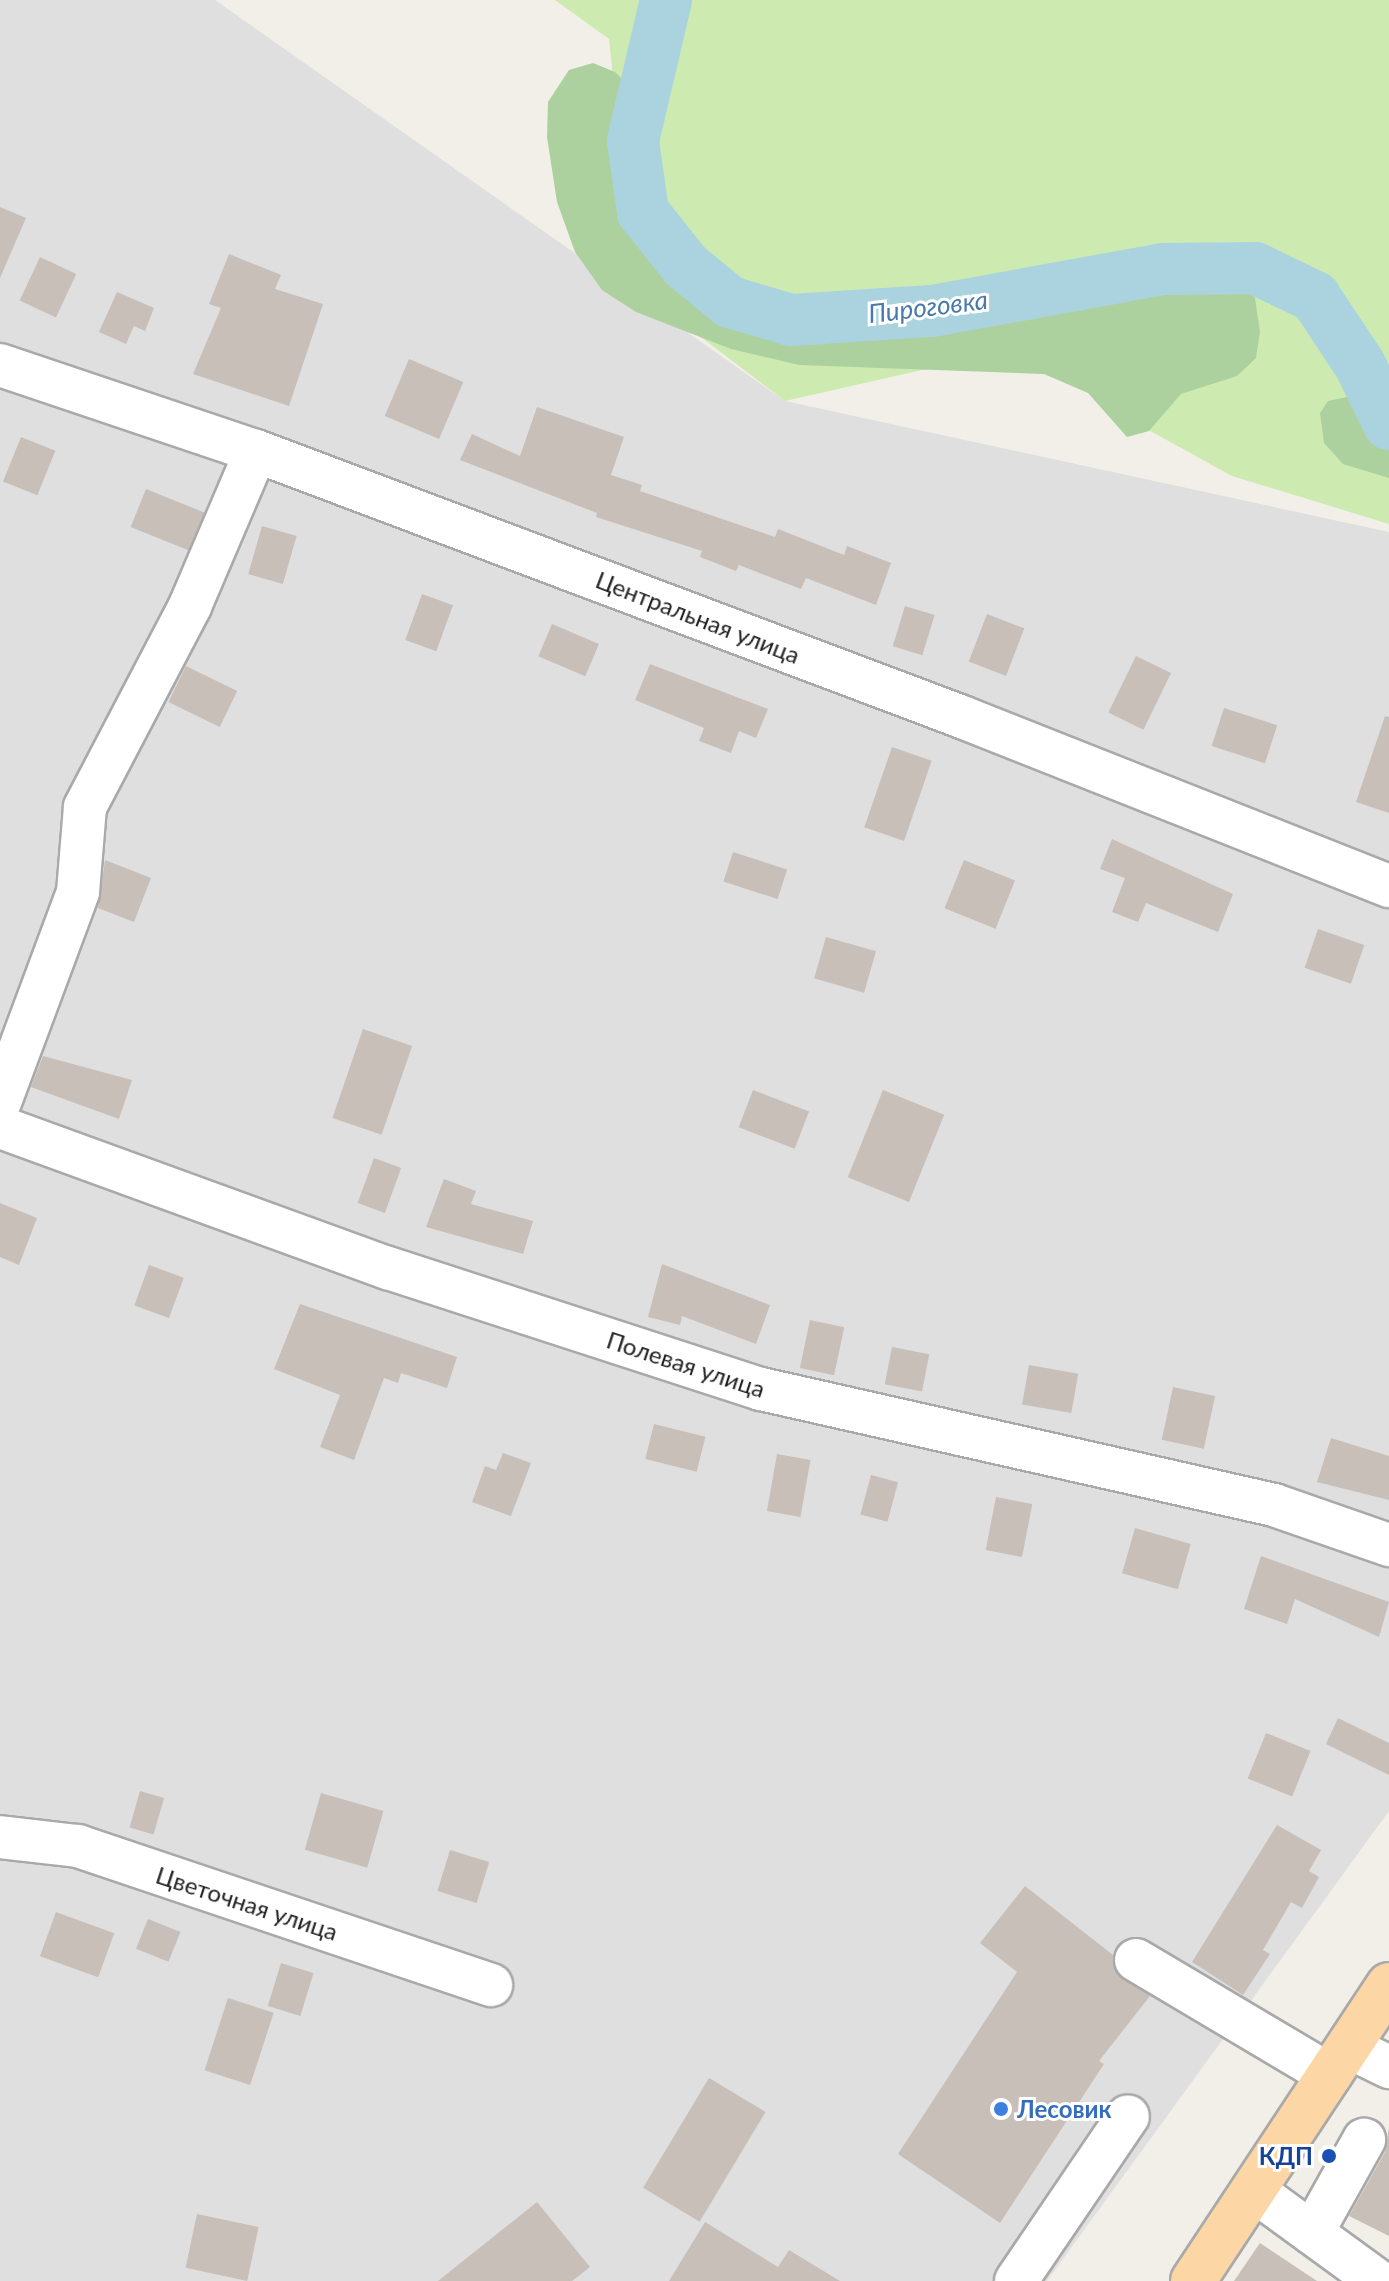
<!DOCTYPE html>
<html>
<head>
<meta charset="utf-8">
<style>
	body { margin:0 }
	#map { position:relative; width:1389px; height:2281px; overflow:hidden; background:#f2efe9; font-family:Lato,sans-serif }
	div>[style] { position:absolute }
	.residential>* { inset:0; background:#e0dfdf }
	.grass>* { inset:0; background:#cdebb0 }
	.forest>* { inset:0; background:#add19e }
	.river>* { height:52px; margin:-26px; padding:0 26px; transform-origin:26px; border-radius:26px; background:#aad3df }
	.building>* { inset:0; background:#c7bfb8; transform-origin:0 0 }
	.roads { filter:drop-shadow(2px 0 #a9a9a9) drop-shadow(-2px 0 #a9a9a9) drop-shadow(0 2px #a9a9a9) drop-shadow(0 -2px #a9a9a9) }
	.minor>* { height:42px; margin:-21px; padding:0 21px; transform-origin:21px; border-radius:21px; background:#fff }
	.major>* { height:44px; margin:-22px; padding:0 22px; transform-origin:22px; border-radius:22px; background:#fcd6a4 }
	.dots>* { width:22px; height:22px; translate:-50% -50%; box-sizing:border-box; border:4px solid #fff; border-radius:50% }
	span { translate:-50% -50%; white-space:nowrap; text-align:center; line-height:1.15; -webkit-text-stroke:6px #fff; paint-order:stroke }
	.street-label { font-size:24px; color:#222 }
	.shop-label { font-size:24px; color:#366cbe; font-weight:700 }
	.left { translate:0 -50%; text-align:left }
	.transit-label { font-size:24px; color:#164399; font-weight:700 }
	.right { translate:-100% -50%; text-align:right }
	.water-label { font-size:26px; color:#4a7aab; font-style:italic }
</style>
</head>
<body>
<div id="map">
	<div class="residential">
		<i style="clip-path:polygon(0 0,215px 0,785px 401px,1389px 532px,1389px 1811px,1047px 2281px,0 2281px)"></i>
	</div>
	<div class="grass">
		<i style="clip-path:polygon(555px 0,1389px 0,1389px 524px,1232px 476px,1114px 411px,1089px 344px,953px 363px,785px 401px,635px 287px,609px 39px)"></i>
	</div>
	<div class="forest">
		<i style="clip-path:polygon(593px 63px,615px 72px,641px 97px,648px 119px,645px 142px,624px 191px,638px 228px,685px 275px,751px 318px,801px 332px,870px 335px,914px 330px,1079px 291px,1229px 280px,1245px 285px,1255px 298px,1260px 332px,1256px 358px,1237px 376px,1181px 394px,1149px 431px,1127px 437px,1088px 393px,1044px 374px,799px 365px,731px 349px,636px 312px,602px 290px,575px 252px,557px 202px,547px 137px,548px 102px,569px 70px)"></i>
		<i style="clip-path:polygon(1357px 395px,1389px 411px,1389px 478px,1343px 464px,1324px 443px,1320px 413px,1328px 401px)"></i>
	</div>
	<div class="river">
		<i style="left:666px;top:0;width:145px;rotate:103.2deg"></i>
		<i style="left:633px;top:141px;width:72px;rotate:82deg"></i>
		<i style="left:643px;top:212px;width:69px;rotate:51.5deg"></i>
		<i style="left:686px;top:266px;width:57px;rotate:39.3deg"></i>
		<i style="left:730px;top:302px;width:64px;rotate:16.4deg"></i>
		<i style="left:791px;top:320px;width:141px;rotate:-3.7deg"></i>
		<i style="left:932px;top:311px;width:235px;rotate:-10.3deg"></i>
		<i style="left:1163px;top:269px;width:92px;rotate:-0.6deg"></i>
		<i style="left:1255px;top:268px;width:67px;rotate:25.8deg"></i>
		<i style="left:1315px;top:297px;width:82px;rotate:56.5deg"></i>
		<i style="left:1360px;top:365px;width:66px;rotate:63.8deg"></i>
	</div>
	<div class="building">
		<i style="clip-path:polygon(0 207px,26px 218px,0 278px)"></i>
		<i style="clip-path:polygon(229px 254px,281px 275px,275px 289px,323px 304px,289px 406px,193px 374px,221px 308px,209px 304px)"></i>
		<i style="left:40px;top:257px;width:40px;height:48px;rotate:25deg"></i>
		<i style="clip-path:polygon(117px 292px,154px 308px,145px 331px,134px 326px,126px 344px,99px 332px)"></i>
		<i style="left:409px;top:359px;width:59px;height:62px;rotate:23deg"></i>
		<i style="clip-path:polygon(537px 407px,624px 437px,611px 475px,642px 485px,640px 491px,775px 537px,778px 529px,844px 555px,847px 546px,891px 563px,876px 605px,806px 578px,801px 589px,739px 565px,736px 571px,700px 557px,702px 551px,596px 517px,597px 513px,460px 460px,472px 434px,520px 456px)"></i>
		<i style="left:21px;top:437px;width:37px;height:48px;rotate:22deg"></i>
		<i style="left:146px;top:489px;width:63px;height:41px;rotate:22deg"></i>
		<i style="left:262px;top:526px;width:36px;height:50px;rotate:16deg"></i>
		<i style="left:422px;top:594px;width:33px;height:49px;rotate:20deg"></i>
		<i style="left:905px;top:606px;width:31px;height:42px;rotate:17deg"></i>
		<i style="left:987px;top:614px;width:40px;height:51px;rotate:21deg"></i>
		<i style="left:552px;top:624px;width:51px;height:35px;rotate:23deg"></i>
		<i style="left:1136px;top:656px;width:39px;height:63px;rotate:26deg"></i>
		<i style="clip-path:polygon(650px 664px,768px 709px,756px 738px,739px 731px,731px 753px,699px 741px,704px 728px,635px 700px)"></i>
		<i style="left:186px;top:666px;width:57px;height:40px;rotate:26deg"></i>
		<i style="left:1224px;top:708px;width:56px;height:40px;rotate:18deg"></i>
		<i style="clip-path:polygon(1385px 716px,1389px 717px,1389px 813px,1356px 802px)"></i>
		<i style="left:892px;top:747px;width:42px;height:85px;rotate:19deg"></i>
		<i style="clip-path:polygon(1112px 839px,1233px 894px,1218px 932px,1146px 903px,1138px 922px,1112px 912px,1125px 878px,1100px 869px)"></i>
		<i style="left:733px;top:852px;width:57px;height:31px;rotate:18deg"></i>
		<i style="clip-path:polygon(105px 860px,151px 878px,134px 922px,98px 908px)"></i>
		<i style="left:964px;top:860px;width:55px;height:52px;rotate:22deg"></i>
		<i style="left:1318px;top:929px;width:49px;height:41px;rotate:19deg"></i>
		<i style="left:826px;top:937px;width:52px;height:43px;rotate:16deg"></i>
		<i style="left:363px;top:1029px;width:52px;height:94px;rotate:19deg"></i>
		<i style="clip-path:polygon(43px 1056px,132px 1080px,119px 1119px,31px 1087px)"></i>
		<i style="left:753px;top:1090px;width:60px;height:40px;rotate:21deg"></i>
		<i style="left:883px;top:1090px;width:66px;height:94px;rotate:22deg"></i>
		<i style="left:374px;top:1158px;width:29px;height:48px;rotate:20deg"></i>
		<i style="clip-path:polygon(444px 1179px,476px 1191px,471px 1204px,533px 1221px,523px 1254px,426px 1227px)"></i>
		<i style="clip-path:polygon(0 1203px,37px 1218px,19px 1265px,0 1257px)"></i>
		<i style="clip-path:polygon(662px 1264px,770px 1305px,756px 1344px,682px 1316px,680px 1325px,648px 1317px)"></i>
		<i style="left:149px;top:1265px;width:37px;height:43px;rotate:20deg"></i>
		<i style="clip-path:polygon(300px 1304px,457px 1357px,447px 1388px,401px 1373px,398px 1383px,384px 1378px,354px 1460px,320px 1447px,340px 1395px,274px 1369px)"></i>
		<i style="left:810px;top:1320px;width:35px;height:49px;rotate:12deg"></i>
		<i style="left:892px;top:1347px;width:38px;height:38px;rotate:11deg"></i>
		<i style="left:1029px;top:1365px;width:50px;height:40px;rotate:10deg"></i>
		<i style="left:1173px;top:1387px;width:43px;height:54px;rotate:12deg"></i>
		<i style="left:654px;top:1424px;width:53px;height:36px;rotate:14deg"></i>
		<i style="clip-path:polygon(1331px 1438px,1389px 1456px,1389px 1500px,1317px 1482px)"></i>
		<i style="clip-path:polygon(503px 1453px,531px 1463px,511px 1516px,472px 1502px,485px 1466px,496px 1470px)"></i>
		<i style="left:777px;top:1454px;width:34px;height:58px;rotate:10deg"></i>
		<i style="left:871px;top:1475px;width:28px;height:41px;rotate:15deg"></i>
		<i style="left:996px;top:1497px;width:37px;height:54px;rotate:11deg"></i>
		<i style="left:1135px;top:1528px;width:58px;height:47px;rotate:16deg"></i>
		<i style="clip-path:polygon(1261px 1556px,1389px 1602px,1379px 1637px,1295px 1599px,1287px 1624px,1244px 1609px)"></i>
		<i style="clip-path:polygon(1338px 1718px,1389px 1743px,1389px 1775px,1326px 1744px)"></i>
		<i style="left:1266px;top:1733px;width:48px;height:49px;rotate:22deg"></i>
		<i style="left:140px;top:1791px;width:25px;height:38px;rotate:16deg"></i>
		<i style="left:321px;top:1793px;width:65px;height:59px;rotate:16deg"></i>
		<i style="clip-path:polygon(1277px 1825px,1321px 1850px,1309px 1871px,1319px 1877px,1302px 1908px,1291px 1902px,1263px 1950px,1270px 1954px,1243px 1995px,1192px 1962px)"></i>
		<i style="left:450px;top:1850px;width:41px;height:43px;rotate:17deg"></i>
		<i style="clip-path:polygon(1025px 1886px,1113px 1955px,1116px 1972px,1150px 1996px,1099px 2061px,1104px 2064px,1000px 2223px,898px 2154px,1017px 1972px,980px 1943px)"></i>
		<i style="left:56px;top:1912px;width:62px;height:47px;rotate:20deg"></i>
		<i style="left:148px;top:1919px;width:35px;height:32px;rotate:22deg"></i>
		<i style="left:281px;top:1963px;width:34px;height:45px;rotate:17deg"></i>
		<i style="left:228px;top:1998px;width:48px;height:76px;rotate:18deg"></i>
		<i style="left:709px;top:2078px;width:66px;height:128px;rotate:31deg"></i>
		<i style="clip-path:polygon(1389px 2127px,1389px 2236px,1349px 2216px,1385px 2152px)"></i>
		<i style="clip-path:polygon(537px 2202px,590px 2267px,572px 2281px,438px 2281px)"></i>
		<i style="left:197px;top:2214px;width:63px;height:55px;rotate:12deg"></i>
		<i style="clip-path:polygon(705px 2222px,778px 2267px,789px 2250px,840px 2281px,669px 2281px)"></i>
		<i style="clip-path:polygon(1260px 2243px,1317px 2281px,1234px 2281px)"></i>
	</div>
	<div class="roads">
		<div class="minor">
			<i style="left:0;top:365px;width:270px;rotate:18.6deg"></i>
			<i style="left:256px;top:451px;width:754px;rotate:20.64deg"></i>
			<i style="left:962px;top:717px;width:459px;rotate:21.6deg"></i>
			<i style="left:0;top:1102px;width:224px;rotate:-69.6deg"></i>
			<i style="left:78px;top:892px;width:85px;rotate:-85.3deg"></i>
			<i style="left:85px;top:807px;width:227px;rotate:-62.4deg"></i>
			<i style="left:190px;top:606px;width:168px;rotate:-66.9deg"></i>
			<i style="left:0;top:1127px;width:413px;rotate:20deg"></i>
			<i style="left:388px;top:1268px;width:392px;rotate:18deg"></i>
			<i style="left:761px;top:1389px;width:526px;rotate:12.74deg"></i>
			<i style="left:1274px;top:1505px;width:122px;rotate:19.2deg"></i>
			<i style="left:0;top:1837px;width:79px;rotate:6.6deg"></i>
			<i style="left:78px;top:1846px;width:436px;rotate:18.6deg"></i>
			<i style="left:1136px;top:1960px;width:226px;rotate:30.7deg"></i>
			<i style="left:1348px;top:2047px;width:46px;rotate:26deg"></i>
			<i style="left:1253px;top:2190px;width:155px;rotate:36.1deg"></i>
			<i style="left:1312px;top:2233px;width:107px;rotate:-60.8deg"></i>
			<i style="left:1016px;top:2281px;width:199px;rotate:-55.8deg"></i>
		</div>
		<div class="major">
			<i style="left:1193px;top:2281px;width:355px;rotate:-56.5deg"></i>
		</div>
	</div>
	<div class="dots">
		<i style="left:1001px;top:2109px;background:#3f7fe0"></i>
		<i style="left:1329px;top:2156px;background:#1a4fb4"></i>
	</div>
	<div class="street-label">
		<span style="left:698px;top:617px;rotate:21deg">Центральная улица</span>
		<span style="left:686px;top:1364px;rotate:18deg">Полевая улица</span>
		<span style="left:247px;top:1903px;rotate:18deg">Цветочная улица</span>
	</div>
	<div class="shop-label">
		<span class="left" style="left:1017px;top:2109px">Лесовик</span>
	</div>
	<div class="transit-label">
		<span class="right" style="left:1313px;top:2156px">КДП</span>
	</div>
	<div class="water-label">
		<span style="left:928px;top:307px;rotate:-7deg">Пироговка</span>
	</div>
</div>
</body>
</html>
